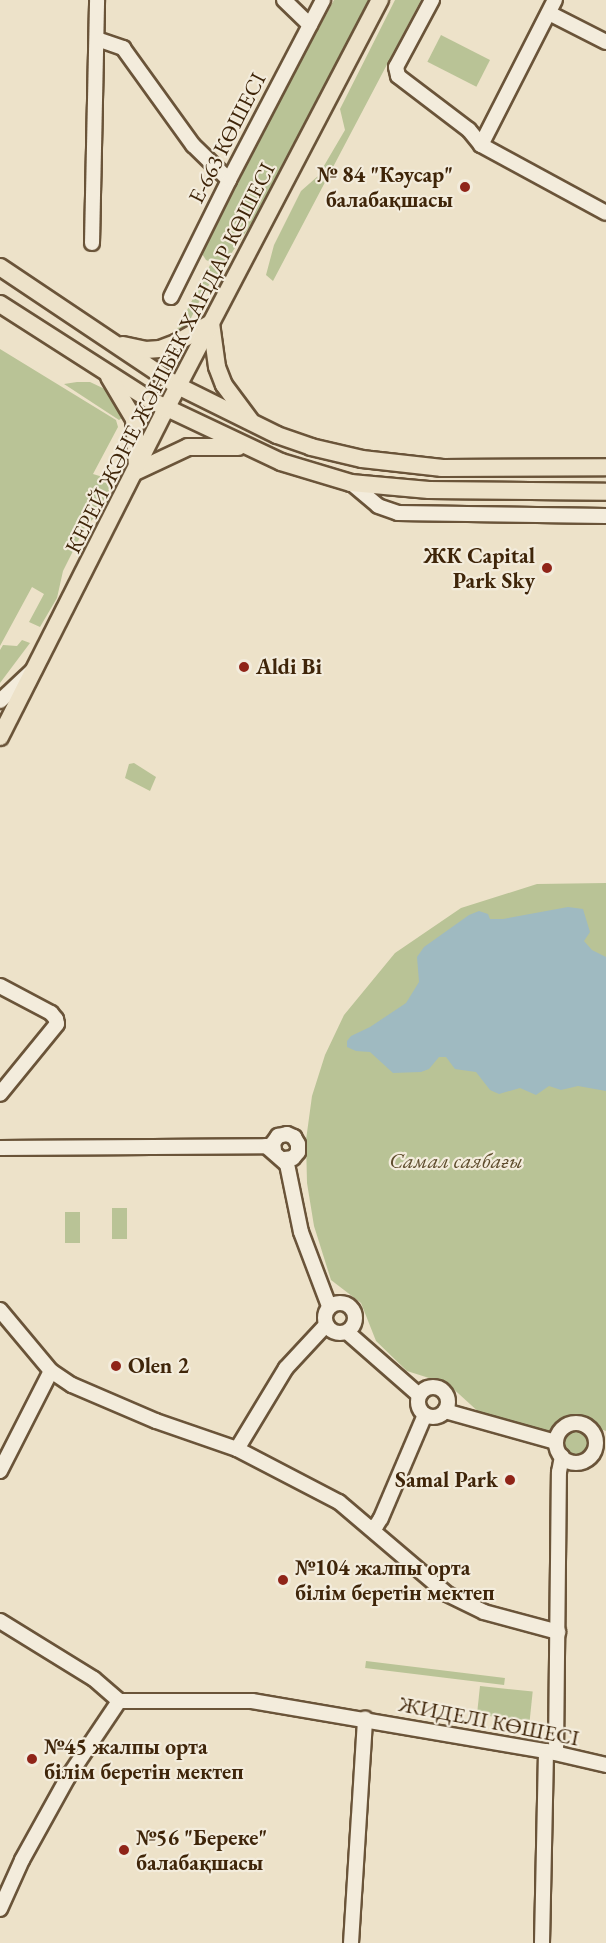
<!DOCTYPE html>
<html>
<head>
<meta charset="utf-8">
<style>
	body { margin:0 }
	#map { position:relative; width:606px; height:1943px; overflow:hidden; background:#ede2c9; font-family:"EB Garamond",serif }
	div>[style] { position:absolute }
	.green>* { inset:0; background:#b9c396; transform-origin:0 0 }
	.round { border-radius:50% }
	.water>* { inset:0; background:#9fbac1 }
	.roads { filter:drop-shadow(2px 0 #6a5439) drop-shadow(-2px 0 #6a5439) drop-shadow(0 2px #6a5439) drop-shadow(0 -2px #6a5439) }
	.minor>* { height:14px; margin:-7px; padding:0 7px; transform-origin:7px; border-radius:7px; background:#f3ecdc }
	.minor>.ring { margin:-7px; padding:0; box-sizing:content-box; background:none; border:14px solid #f3ecdc; border-radius:50% }
	.major>* { height:16px; margin:-8px; padding:0 8px; transform-origin:8px; border-radius:8px; background:#ede2c9 }
	.dots>* { width:16px; height:16px; translate:-50% -50%; box-sizing:border-box; border:3px solid #f3ecdc; border-radius:50% }
	span { translate:-50% -50%; white-space:nowrap; text-align:center; line-height:1.15; -webkit-text-stroke:4.5px #f3ecdc; paint-order:stroke }
	.street-label { font-size:22px; color:#3f2509 }
	.poi-label { font-size:22px; color:#3f2509; font-weight:700 }
	.right { translate:-100% -50%; text-align:right }
	.left { translate:0 -50%; text-align:left }
	.park-label { font-size:22px; color:#5e4c2c; font-style:italic }
</style>
</head>
<body>
<div id="map">
	<div class="green">
		<i style="clip-path:polygon(334px 0,369px 0,252px 223px,222px 267px,206px 260px,199px 249px)"></i>
		<i style="clip-path:polygon(395px 0,421px 0,273px 281px,266px 275px,274px 245px,301px 191px,318px 176px,345px 130px,340px 109px)"></i>
		<i style="left:441px;top:35px;width:55px;height:30px;rotate:27deg"></i>
		<i style="clip-path:polygon(210px 265px,221px 270px,205px 290px,185px 330px,169px 337px,178px 328px)"></i>
		<i style="clip-path:polygon(0 349px,116px 420px,118px 427px,93px 474px,106px 478px,105px 482px,110px 486px,108px 504px,85px 527px,63px 571px,57px 598px,40px 627px,29px 622px,44px 594px,32px 587px,0 646px)"></i>
		<i style="clip-path:polygon(77px 382px,90px 382px,109px 391px,127px 415px,119px 420px,64px 384px)"></i>
		<i style="clip-path:polygon(22px 640px,30px 643px,0 683px,0 650px,3px 645px,17px 646px)"></i>
		<i style="clip-path:polygon(134px 763px,156px 777px,150px 791px,125px 778px,129px 764px)"></i>
		<i style="clip-path:polygon(606px 883px,606px 1431px,578px 1421px,546px 1431px,482px 1415px,448px 1384px,407px 1371px,376px 1341px,361px 1303px,331px 1280px,314px 1226px,307px 1183px,306px 1140px,312px 1096px,325px 1055px,344px 1015px,395px 953px,461px 908px,537px 884px)"></i>
		<i style="left:112px;top:1208px;width:15px;height:31px"></i>
		<i style="left:65px;top:1212px;width:15px;height:31px"></i>
		<i class="round" style="left:564px;top:1429px;width:30px;height:30px"></i>
		<i style="left:366px;top:1661px;width:140px;height:7px;rotate:7deg"></i>
		<i style="left:480px;top:1686px;width:53px;height:29px;rotate:6deg"></i>
	</div>
	<div class="water">
		<i style="clip-path:polygon(568px 907px,583px 909px,590px 932px,584px 941px,592px 950px,606px 957px,606px 1091px,578px 1086px,561px 1090px,549px 1086px,536px 1095px,520px 1088px,499px 1094px,490px 1090px,476px 1072px,455px 1069px,446px 1057px,439px 1057px,429px 1069px,421px 1072px,393px 1073px,370px 1052px,356px 1051px,347px 1047px,347px 1041px,351px 1036px,370px 1027px,406px 1003px,419px 982px,417px 957px,424px 947px,469px 915px,479px 911px,488px 914px,490px 919px,503px 919px)"></i>
	</div>
	<div class="roads">
		<div class="minor">
			<i style="left:284px;top:0;width:36px;rotate:44deg"></i>
			<i style="left:432px;top:0;width:76px;rotate:118.2deg"></i>
			<i style="left:396px;top:67px;width:9px;rotate:77deg"></i>
			<i style="left:398px;top:76px;width:89px;rotate:37.3deg"></i>
			<i style="left:469px;top:130px;width:19px;rotate:51deg"></i>
			<i style="left:481px;top:145px;width:142px;rotate:28.5deg"></i>
			<i style="left:549px;top:13px;width:64px;rotate:27deg"></i>
			<i style="left:97px;top:39px;width:28px;rotate:19deg"></i>
			<i style="left:123px;top:48px;width:120px;rotate:54.2deg"></i>
			<i style="left:193px;top:145px;width:50px;rotate:44.2deg"></i>
			<i style="left:481px;top:145px;width:163px;rotate:-63deg"></i>
			<i style="left:92px;top:243px;width:243px;rotate:-88.8deg"></i>
			<i style="left:171px;top:297px;width:131px;rotate:-63.6deg"></i>
			<i style="left:229px;top:180px;width:203px;rotate:-62.4deg"></i>
			<i style="left:351px;top:483px;width:35px;rotate:40deg"></i>
			<i style="left:378px;top:506px;width:21px;rotate:19deg"></i>
			<i style="left:398px;top:513px;width:208px;rotate:0.8deg"></i>
			<i style="left:0;top:701px;width:44px;rotate:-43.2deg"></i>
			<i style="left:0;top:986px;width:58px;rotate:27.9deg"></i>
			<i style="left:51px;top:1013px;width:8px;rotate:50deg"></i>
			<i style="left:56px;top:1019px;width:5px;rotate:79deg"></i>
			<i style="left:57px;top:1024px;width:90px;rotate:129.2deg"></i>
			<i style="left:0;top:1148px;width:266px;rotate:-0.4deg"></i>
			<i style="left:266px;top:1146px;width:28px;rotate:41deg"></i>
			<i style="left:287px;top:1164px;width:69px;rotate:78.4deg"></i>
			<i style="left:301px;top:1232px;width:79px;rotate:69.3deg"></i>
			<i style="left:274px;top:1150px;width:7px;rotate:-98deg"></i>
			<i style="left:273px;top:1143px;width:9px;rotate:-54deg"></i>
			<i style="left:278px;top:1136px;width:9px;rotate:-13deg"></i>
			<i style="left:287px;top:1134px;width:8px;rotate:23deg"></i>
			<i style="left:294px;top:1137px;width:8px;rotate:60deg"></i>
			<i style="left:298px;top:1144px;width:8px;rotate:90deg"></i>
			<i style="left:298px;top:1152px;width:8px;rotate:130deg"></i>
			<i style="left:293px;top:1158px;width:8px;rotate:173deg"></i>
			<i class="ring" style="left:325px;top:1303px;width:16px;height:16px"></i>
			<i style="left:0;top:1310px;width:80px;rotate:50.1deg"></i>
			<i style="left:51px;top:1371px;width:25px;rotate:34deg"></i>
			<i style="left:72px;top:1385px;width:91px;rotate:23.2deg"></i>
			<i style="left:156px;top:1421px;width:86px;rotate:19.1deg"></i>
			<i style="left:237px;top:1449px;width:115px;rotate:27.5deg"></i>
			<i style="left:339px;top:1502px;width:142px;rotate:40.4deg"></i>
			<i style="left:447px;top:1594px;width:41px;rotate:25.9deg"></i>
			<i style="left:484px;top:1612px;width:77px;rotate:15.1deg"></i>
			<i style="left:347px;top:1332px;width:96px;rotate:41.2deg"></i>
			<i class="ring" style="left:418px;top:1387px;width:16px;height:16px"></i>
			<i style="left:445px;top:1411px;width:115px;rotate:15.6deg"></i>
			<i class="ring" style="left:556px;top:1423px;width:26px;height:26px"></i>
			<i style="left:237px;top:1449px;width:95px;rotate:-58.8deg"></i>
			<i style="left:286px;top:1368px;width:59px;rotate:-47.1deg"></i>
			<i style="left:0;top:1471px;width:112px;rotate:-63deg"></i>
			<i style="left:371px;top:1527px;width:5px;rotate:-11deg"></i>
			<i style="left:376px;top:1526px;width:9px;rotate:-58deg"></i>
			<i style="left:381px;top:1518px;width:112px;rotate:-66.9deg"></i>
			<i style="left:0;top:1621px;width:110px;rotate:31.7deg"></i>
			<i style="left:94px;top:1679px;width:33px;rotate:41deg"></i>
			<i style="left:119px;top:1701px;width:133px"></i>
			<i style="left:252px;top:1701px;width:298px;rotate:9.7deg"></i>
			<i style="left:546px;top:1751px;width:62px;rotate:13.1deg"></i>
			<i style="left:556px;top:1753px;width:281px;rotate:-89.4deg"></i>
			<i style="left:559px;top:1472px;width:16px;rotate:-79deg"></i>
			<i style="left:0;top:1909px;width:54px;rotate:-65.8deg"></i>
			<i style="left:22px;top:1860px;width:95px;rotate:-61deg"></i>
			<i style="left:68px;top:1777px;width:92px;rotate:-56.1deg"></i>
			<i style="left:351px;top:1943px;width:225px;rotate:-86.4deg"></i>
			<i style="left:542px;top:1943px;width:192px;rotate:-88.8deg"></i>
		</div>
		<div class="major">
			<i style="left:0;top:267px;width:214px;rotate:33.8deg"></i>
			<i style="left:178px;top:386px;width:110px;rotate:26.3deg"></i>
			<i style="left:277px;top:435px;width:36px;rotate:19deg"></i>
			<i style="left:311px;top:447px;width:52px;rotate:13.2deg"></i>
			<i style="left:362px;top:459px;width:81px;rotate:6.4deg"></i>
			<i style="left:442px;top:468px;width:164px;rotate:-0.3deg"></i>
			<i style="left:0;top:304px;width:178px;rotate:32.6deg"></i>
			<i style="left:150px;top:400px;width:145px;rotate:25.3deg"></i>
			<i style="left:281px;top:462px;width:73px;rotate:16.7deg"></i>
			<i style="left:351px;top:483px;width:78px;rotate:5.1deg"></i>
			<i style="left:429px;top:490px;width:177px;rotate:0.6deg"></i>
			<i style="left:123px;top:345px;width:24px;rotate:12deg"></i>
			<i style="left:146px;top:350px;width:14px;rotate:-4deg"></i>
			<i style="left:160px;top:349px;width:17px;rotate:-21deg"></i>
			<i style="left:176px;top:343px;width:40px;rotate:-29.7deg"></i>
			<i style="left:211px;top:323px;width:44px;rotate:82.2deg"></i>
			<i style="left:217px;top:367px;width:19px;rotate:69deg"></i>
			<i style="left:224px;top:385px;width:44px;rotate:53.4deg"></i>
			<i style="left:109px;top:377px;width:49px;rotate:59.2deg"></i>
			<i style="left:134px;top:419px;width:48px;rotate:86.4deg"></i>
			<i style="left:137px;top:471px;width:56px;rotate:-25.2deg"></i>
			<i style="left:188px;top:447px;width:50px"></i>
			<i style="left:0;top:737px;width:368px;rotate:-63.2deg"></i>
			<i style="left:166px;top:409px;width:462px;rotate:-62.4deg"></i>
		</div>
	</div>
	<div class="dots">
		<i style="left:465px;top:187px;background:#8f2418"></i>
		<i style="left:547px;top:568px;background:#8f2418"></i>
		<i style="left:244px;top:667px;background:#8f2418"></i>
		<i style="left:116px;top:1366px;background:#8f2418"></i>
		<i style="left:510px;top:1480px;background:#8f2418"></i>
		<i style="left:283px;top:1580px;background:#8f2418"></i>
		<i style="left:32px;top:1759px;background:#8f2418"></i>
		<i style="left:124px;top:1850px;background:#8f2418"></i>
	</div>
	<div class="street-label">
		<span style="left:227px;top:138px;rotate:-63deg">Е-663 КӨШЕСІ</span>
		<span style="left:170px;top:358px;rotate:-63deg">КЕРЕЙ ЖӘНЕ ЖӘНІБЕК ХАНДАР КӨШЕСІ</span>
		<span style="left:489px;top:1721px;rotate:11deg">ЖИДЕЛІ КӨШЕСІ</span>
	</div>
	<div class="poi-label">
		<span class="right" style="left:453px;top:187px">№ 84 "Кәусар"<br>балабақшасы</span>
		<span class="right" style="left:535px;top:568px">ЖК Capital<br>Park Sky</span>
		<span class="left" style="left:256px;top:667px">Aldi Bi</span>
		<span class="left" style="left:128px;top:1366px">Olen 2</span>
		<span class="right" style="left:498px;top:1480px">Samal Park</span>
		<span class="left" style="left:295px;top:1580px">№104 жалпы орта<br>білім беретін мектеп</span>
		<span class="left" style="left:44px;top:1759px">№45 жалпы орта<br>білім беретін мектеп</span>
		<span class="left" style="left:136px;top:1850px">№56 "Береке"<br>балабақшасы</span>
	</div>
	<div class="park-label">
		<span style="left:456px;top:1161px">Самал саябағы</span>
	</div>
</div>
</body>
</html>
